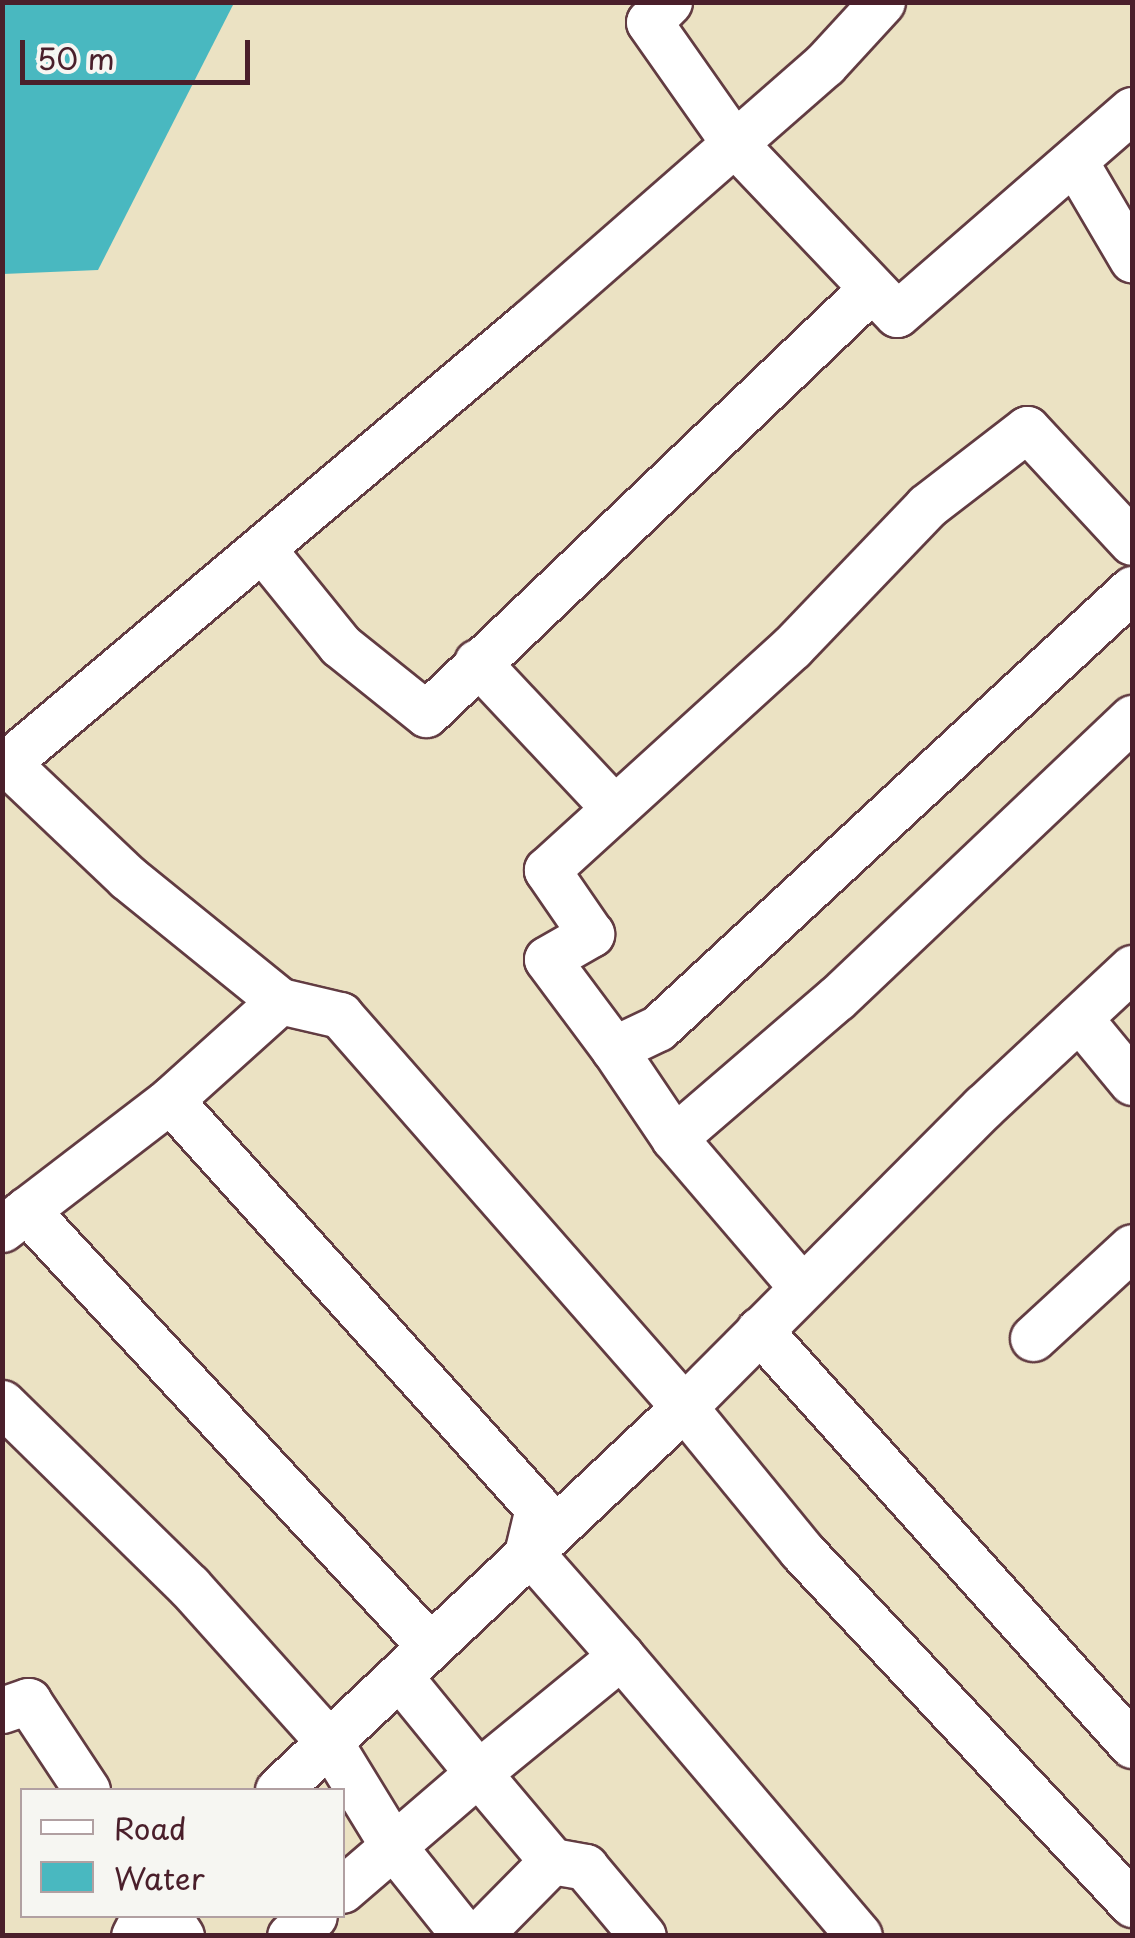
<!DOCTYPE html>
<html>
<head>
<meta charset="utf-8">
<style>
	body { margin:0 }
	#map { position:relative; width:1135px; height:1938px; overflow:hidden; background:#ebe2c3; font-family:"Playpen Sans",sans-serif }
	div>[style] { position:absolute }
	.water>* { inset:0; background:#49b8c0 }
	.roads { filter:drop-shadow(2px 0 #623c42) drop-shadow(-2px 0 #623c42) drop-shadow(0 2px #623c42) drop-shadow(0 -2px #623c42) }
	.minor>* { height:45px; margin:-22.5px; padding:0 22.5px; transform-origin:22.5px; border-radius:22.5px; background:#fff }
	span { translate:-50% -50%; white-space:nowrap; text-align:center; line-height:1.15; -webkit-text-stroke:10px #f6f6f2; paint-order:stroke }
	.frame { position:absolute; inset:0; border:5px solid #4a1f2b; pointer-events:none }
	.legend { position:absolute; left:20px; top:1788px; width:325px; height:130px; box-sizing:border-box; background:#f6f6f2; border:2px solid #b1a0a2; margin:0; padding:12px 18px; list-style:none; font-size:30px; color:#4a1f2b }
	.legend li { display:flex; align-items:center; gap:20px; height:50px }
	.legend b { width:50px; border:2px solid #b1a0a2 }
	.scale { position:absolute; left:20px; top:40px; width:230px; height:45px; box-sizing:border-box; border:5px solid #4a1f2b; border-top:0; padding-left:12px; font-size:30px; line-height:35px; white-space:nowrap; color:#4a1f2b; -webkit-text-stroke:8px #f6f6f2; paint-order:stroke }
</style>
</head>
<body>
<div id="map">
	<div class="water">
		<i style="clip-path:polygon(2px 3px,234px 3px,98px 270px,3px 274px)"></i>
	</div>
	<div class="roads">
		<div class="minor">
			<i style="left:669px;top:2px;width:28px;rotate:135deg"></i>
			<i style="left:649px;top:22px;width:148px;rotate:54.9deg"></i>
			<i style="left:734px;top:143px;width:236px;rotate:46.4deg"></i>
			<i style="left:897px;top:314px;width:311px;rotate:-41deg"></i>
			<i style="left:1075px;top:162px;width:113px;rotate:59.6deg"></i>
			<i style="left:264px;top:551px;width:121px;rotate:51deg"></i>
			<i style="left:340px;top:645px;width:110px;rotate:38.7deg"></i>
			<i style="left:426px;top:714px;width:614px;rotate:-43.68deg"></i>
			<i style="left:1132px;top:589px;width:646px;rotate:137.2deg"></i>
			<i style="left:658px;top:1028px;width:49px;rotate:154.5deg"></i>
			<i style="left:614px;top:1049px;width:107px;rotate:56deg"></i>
			<i style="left:674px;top:1138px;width:215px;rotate:-40.7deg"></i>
			<i style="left:837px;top:998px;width:407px;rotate:-43.5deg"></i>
			<i style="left:477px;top:662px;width:200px;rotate:46.8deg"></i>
			<i style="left:7px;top:763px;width:166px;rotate:43.5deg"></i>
			<i style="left:127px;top:877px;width:197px;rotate:39deg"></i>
			<i style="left:280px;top:1001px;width:148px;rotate:138deg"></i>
			<i style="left:2px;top:767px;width:689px;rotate:-40.11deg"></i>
			<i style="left:529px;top:323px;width:393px;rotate:-41.2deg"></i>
			<i style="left:825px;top:64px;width:84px;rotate:-47.4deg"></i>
			<i style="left:280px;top:1001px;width:62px;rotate:13.1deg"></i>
			<i style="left:340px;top:1015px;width:522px;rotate:48.73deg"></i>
			<i style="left:684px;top:1407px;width:185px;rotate:50.7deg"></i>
			<i style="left:801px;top:1550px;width:485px;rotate:46.9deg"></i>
			<i style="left:1079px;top:1018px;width:83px;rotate:50.4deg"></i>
			<i style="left:614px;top:1049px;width:112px;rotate:-126.7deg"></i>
			<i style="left:547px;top:959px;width:51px;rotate:-29.6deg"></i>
			<i style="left:591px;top:934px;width:78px;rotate:-124.5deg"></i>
			<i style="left:547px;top:870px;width:331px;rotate:-42.3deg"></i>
			<i style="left:792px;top:647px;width:195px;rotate:-46.2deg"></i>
			<i style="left:927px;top:506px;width:126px;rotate:-37.6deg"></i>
			<i style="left:1027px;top:429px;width:154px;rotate:47.1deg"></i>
			<i style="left:674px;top:1138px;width:195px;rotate:49.4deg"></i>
			<i style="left:26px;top:1210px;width:594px;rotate:47.18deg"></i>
			<i style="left:2px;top:1229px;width:212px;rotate:-37.5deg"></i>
			<i style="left:170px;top:1100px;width:549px;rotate:47.95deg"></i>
			<i style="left:538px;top:1508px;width:43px;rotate:103.4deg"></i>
			<i style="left:528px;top:1550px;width:141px;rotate:48.7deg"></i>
			<i style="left:621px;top:1656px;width:185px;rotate:140.7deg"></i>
			<i style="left:478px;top:1773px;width:125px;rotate:-129.2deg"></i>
			<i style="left:759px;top:1330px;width:558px;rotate:48.05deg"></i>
			<i style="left:1033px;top:1338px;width:134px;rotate:-42.6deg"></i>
			<i style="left:2px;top:1403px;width:262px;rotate:44.4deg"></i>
			<i style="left:189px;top:1586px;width:211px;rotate:48.1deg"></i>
			<i style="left:330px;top:1743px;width:121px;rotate:58.5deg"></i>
			<i style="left:393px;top:1846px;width:115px;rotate:51.3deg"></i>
			<i style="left:621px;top:1656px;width:367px;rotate:49.6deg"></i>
			<i style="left:2px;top:1710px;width:28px;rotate:-19deg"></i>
			<i style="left:28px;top:1701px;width:107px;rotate:56.5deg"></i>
			<i style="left:278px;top:1790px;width:558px;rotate:-43.33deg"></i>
			<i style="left:684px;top:1407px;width:424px;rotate:-45.1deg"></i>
			<i style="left:983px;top:1107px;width:204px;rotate:-43deg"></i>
			<i style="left:552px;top:1861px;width:34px;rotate:10deg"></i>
			<i style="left:585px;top:1867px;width:90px;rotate:50deg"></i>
			<i style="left:342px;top:1890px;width:179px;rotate:-40.7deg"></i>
			<i style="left:478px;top:1773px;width:115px;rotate:49.9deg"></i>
			<i style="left:552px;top:1861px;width:105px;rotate:134.6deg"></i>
			<i style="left:168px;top:1916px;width:24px;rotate:57deg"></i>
			<i style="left:134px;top:1936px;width:22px;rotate:-63deg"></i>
			<i style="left:290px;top:1936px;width:31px;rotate:-40deg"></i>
		</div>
	</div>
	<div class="frame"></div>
	<ul class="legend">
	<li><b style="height:12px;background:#fff"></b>Road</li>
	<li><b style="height:28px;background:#49b8c0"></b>Water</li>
	</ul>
	<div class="scale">50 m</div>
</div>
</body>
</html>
